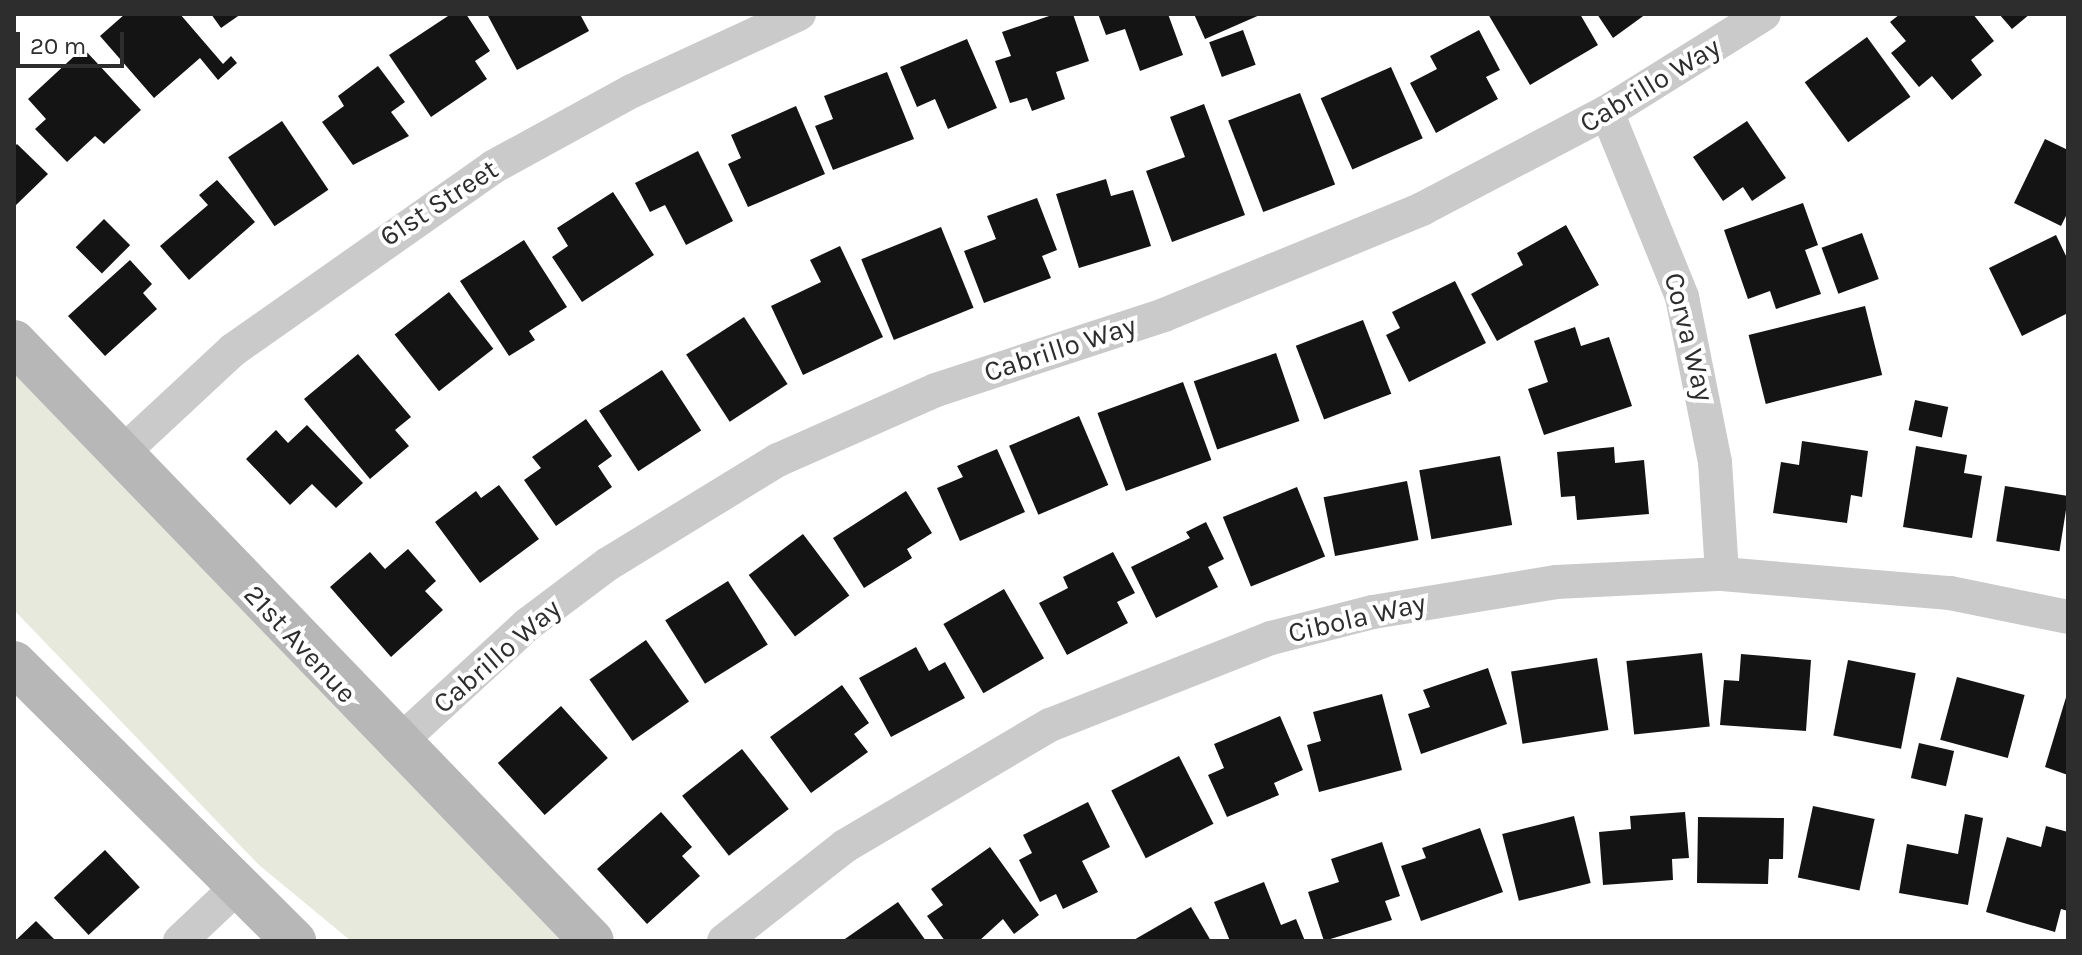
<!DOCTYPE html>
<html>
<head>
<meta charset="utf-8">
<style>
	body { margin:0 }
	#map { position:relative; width:2082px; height:955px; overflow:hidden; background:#fff; font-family:Karla,sans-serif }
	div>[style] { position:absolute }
	.green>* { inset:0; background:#e6e9db }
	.building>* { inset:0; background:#141414; transform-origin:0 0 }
	.street>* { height:34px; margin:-17px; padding:0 17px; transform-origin:17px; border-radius:17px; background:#cacaca }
	.secondary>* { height:44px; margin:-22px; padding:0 22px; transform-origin:22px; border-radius:22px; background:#b7b7b7 }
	span { translate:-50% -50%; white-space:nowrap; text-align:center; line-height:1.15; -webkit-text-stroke:8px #fff; paint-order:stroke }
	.street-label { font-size:28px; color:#2d2d2d }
	.frame { position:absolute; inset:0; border:16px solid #2d2d2d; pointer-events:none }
	.scale { position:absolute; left:16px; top:32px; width:108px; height:36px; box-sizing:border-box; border:4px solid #2d2d2d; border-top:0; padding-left:10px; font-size:24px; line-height:28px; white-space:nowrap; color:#2d2d2d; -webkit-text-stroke:6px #fff; paint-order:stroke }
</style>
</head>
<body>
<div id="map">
	<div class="green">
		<i style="clip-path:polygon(14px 371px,562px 941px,351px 941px,259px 865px,14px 610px)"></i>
	</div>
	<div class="building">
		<i style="clip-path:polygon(125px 14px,180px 14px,223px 64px,231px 56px,237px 63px,218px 80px,200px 58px,154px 98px,100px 36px)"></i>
		<i style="clip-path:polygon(211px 14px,241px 14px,221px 28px)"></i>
		<i style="clip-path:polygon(451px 14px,466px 14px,490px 51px,475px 61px,487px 79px,431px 117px,389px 55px)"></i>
		<i style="clip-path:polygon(487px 14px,580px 14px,589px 31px,517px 70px)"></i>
		<i style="clip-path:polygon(1055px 14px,1073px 14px,1089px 61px,1056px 72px,1065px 99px,1032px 111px,1027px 98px,1010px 103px,995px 61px,1011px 56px,1002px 32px)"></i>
		<i style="clip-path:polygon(1098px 14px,1168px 14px,1183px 55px,1140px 71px,1125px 29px,1106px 35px)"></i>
		<i style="clip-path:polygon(1194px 14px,1262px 14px,1205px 39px)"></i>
		<i style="clip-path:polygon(1488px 14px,1580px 14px,1598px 45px,1530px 85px)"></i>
		<i style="clip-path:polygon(1597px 14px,1646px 14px,1613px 38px)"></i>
		<i style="clip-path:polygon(1900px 14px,1973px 14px,1994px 41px,1971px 60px,1982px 75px,1952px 100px,1932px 76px,1919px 87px,1891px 53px,1906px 41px,1890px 22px)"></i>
		<i style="clip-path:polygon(1999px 14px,2030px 14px,2012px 29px)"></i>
		<i style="left:1243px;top:30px;width:37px;height:36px;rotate:70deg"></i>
		<i style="clip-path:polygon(1479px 30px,1500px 70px,1486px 77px,1498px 99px,1436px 133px,1410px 83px,1437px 69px,1430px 56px)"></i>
		<i style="left:1867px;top:37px;width:74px;height:77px;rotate:54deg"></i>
		<i style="clip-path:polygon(967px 39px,997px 108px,948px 129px,935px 99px,917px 107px,900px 67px)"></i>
		<i style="clip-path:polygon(83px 48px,141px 110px,104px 144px,95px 136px,67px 162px,35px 129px,46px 119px,28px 99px)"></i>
		<i style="clip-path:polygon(378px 66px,405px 102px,391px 112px,409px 136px,353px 165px,322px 122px,344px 106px,338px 96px)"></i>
		<i style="left:1391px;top:67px;width:78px;height:77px;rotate:66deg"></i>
		<i style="clip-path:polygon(887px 72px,914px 139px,833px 170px,815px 126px,833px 119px,824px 96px)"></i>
		<i style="left:1300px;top:93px;width:98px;height:77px;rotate:69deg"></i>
		<i style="clip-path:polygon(1204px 104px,1245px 215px,1172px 242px,1146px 171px,1185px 157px,1170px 117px)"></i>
		<i style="clip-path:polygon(796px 106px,825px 174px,748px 207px,728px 164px,741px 158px,731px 135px)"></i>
		<i style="left:282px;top:121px;width:83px;height:65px;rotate:56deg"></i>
		<i style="clip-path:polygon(1747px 121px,1786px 178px,1752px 201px,1743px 187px,1723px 201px,1693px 157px)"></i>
		<i style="clip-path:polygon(2045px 139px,2068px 150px,2068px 212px,2061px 226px,2014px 203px)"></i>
		<i style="clip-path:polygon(17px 144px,48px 174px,14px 207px,14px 147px)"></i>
		<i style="clip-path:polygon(698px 151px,733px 221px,686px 245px,665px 205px,650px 212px,635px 183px)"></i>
		<i style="clip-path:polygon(1106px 179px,1111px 196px,1133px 190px,1151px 246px,1079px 268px,1056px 194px)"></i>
		<i style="clip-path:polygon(217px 180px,255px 222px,189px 280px,160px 246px,208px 205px,199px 195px)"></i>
		<i style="clip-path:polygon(613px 192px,654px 255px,582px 302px,552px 257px,568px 246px,557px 228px)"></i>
		<i style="clip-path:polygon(1037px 198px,1057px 250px,1042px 256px,1051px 278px,984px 303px,964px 251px,996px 239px,987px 216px)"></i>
		<i style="clip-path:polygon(1803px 203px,1818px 245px,1805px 250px,1821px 294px,1776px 309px,1770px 291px,1748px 299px,1724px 230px)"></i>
		<i style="left:104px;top:219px;width:37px;height:40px;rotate:45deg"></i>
		<i style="clip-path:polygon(1566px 225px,1599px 285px,1497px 341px,1471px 294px,1523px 265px,1517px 253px)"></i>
		<i style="left:941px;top:227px;width:87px;height:86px;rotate:68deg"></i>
		<i style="left:1862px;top:233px;width:49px;height:43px;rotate:70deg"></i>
		<i style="clip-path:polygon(2056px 235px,2068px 260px,2068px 313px,2022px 336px,1989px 268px)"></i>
		<i style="clip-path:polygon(524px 240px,567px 307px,529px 331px,535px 340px,509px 356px,460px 281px)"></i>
		<i style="clip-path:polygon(840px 246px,883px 337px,803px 375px,771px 306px,821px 282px,810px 260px)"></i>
		<i style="clip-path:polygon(130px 260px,152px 284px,143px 293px,157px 309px,105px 356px,68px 316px)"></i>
		<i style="clip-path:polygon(1455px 281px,1486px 343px,1409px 382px,1386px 335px,1400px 328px,1392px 312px)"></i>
		<i style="left:449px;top:292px;width:72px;height:69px;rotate:52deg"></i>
		<i style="left:1865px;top:306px;width:71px;height:120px;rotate:76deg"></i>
		<i style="left:744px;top:317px;width:80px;height:69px;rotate:57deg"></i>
		<i style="left:1363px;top:320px;width:79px;height:72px;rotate:69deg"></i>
		<i style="clip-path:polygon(1575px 327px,1581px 346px,1609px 337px,1632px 406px,1544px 435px,1528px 389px,1548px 382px,1534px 341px)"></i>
		<i style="left:1276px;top:353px;width:72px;height:87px;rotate:71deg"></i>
		<i style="clip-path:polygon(358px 354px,411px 417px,395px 430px,409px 446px,370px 479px,304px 399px)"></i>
		<i style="left:662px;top:370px;width:72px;height:75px;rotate:57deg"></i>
		<i style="left:1183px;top:382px;width:83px;height:91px;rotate:70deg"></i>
		<i style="left:1915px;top:400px;width:34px;height:31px;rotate:12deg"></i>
		<i style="left:1079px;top:416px;width:75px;height:76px;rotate:67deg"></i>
		<i style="clip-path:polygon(586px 419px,612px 456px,598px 466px,612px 487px,556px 526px,524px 480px,541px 468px,532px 457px)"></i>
		<i style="clip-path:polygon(307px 425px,363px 483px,336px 508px,312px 484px,290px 505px,246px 459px,276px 430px,288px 443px)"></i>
		<i style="clip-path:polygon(1802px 441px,1868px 451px,1862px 497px,1851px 495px,1847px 523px,1773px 513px,1781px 462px,1799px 465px)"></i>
		<i style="clip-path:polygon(1916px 446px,1967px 455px,1964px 473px,1982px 476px,1972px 538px,1903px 527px)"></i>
		<i style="clip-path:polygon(1614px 447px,1615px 463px,1644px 460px,1649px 514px,1577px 520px,1575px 496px,1561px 497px,1557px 452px)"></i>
		<i style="clip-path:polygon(997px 449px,1025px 512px,960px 541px,937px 488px,963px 477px,957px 466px)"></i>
		<i style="left:1500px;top:456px;width:70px;height:82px;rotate:80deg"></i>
		<i style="left:1407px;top:481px;width:60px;height:85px;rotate:79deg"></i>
		<i style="clip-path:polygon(499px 485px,539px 539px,480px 583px,435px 522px,476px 491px,481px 498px)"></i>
		<i style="left:2005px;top:486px;width:64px;height:56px;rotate:9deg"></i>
		<i style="left:1297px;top:487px;width:75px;height:80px;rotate:68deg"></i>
		<i style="clip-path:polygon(906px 491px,932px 533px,907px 549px,912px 558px,864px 588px,833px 538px)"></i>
		<i style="clip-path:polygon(1206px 522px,1224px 559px,1208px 567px,1218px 587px,1156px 618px,1131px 567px,1190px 538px,1186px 532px)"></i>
		<i style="left:803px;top:534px;width:77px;height:68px;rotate:53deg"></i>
		<i style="clip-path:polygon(408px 549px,436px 581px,425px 591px,443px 610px,391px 657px,330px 587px,370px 552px,385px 569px)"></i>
		<i style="clip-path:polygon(1113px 552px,1135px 593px,1117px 602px,1128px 623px,1067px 655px,1039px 603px,1068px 588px,1063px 577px)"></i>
		<i style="left:728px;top:581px;width:75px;height:74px;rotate:58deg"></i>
		<i style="left:1004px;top:589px;width:80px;height:70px;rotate:60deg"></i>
		<i style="left:646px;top:640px;width:75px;height:69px;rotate:55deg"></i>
		<i style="clip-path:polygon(916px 647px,929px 671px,945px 662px,965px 698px,891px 737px,859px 678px)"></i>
		<i style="left:1702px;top:653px;width:74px;height:76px;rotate:84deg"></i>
		<i style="clip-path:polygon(1741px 654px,1811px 660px,1806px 731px,1720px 725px,1724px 680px,1739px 681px)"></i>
		<i style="left:1597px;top:658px;width:73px;height:87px;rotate:81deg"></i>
		<i style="left:1848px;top:660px;width:69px;height:77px;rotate:11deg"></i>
		<i style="clip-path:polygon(1488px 668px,1507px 724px,1421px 754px,1408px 714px,1430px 707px,1423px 690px)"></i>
		<i style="left:1957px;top:677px;width:70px;height:65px;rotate:15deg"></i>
		<i style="clip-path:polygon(842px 685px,869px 723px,854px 734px,868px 752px,811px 793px,770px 737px)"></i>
		<i style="clip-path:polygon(1382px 694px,1402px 770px,1319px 792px,1307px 745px,1321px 741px,1313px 712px)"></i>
		<i style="clip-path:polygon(2067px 694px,2068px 694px,2068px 775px,2045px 767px)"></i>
		<i style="left:561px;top:706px;width:70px;height:85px;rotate:48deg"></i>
		<i style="clip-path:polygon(1280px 716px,1303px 770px,1274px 783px,1279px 795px,1227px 817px,1208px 775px,1224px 768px,1214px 744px)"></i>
		<i style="left:1919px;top:743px;width:36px;height:36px;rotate:13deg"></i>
		<i style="left:742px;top:749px;width:76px;height:76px;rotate:52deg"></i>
		<i style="left:1179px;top:756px;width:76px;height:76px;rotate:63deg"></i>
		<i style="clip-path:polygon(1088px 802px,1110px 847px,1082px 861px,1098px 892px,1063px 909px,1056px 894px,1040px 902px,1019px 860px,1032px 853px,1023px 835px)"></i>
		<i style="left:1813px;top:806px;width:63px;height:73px;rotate:12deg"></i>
		<i style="clip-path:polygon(661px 812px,692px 847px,682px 856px,700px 876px,647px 924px,597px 869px)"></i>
		<i style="clip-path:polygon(1685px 812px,1689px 858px,1672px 859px,1673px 880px,1603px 885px,1599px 832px,1631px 829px,1630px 816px)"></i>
		<i style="clip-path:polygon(1965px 814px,1983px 818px,1968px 905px,1899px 893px,1907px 844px,1958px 854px)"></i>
		<i style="left:1574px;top:816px;width:69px;height:74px;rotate:76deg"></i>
		<i style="clip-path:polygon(1698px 817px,1784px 818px,1783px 859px,1769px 859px,1768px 884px,1697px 883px)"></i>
		<i style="clip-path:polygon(2046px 826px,2068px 832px,2068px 911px,2061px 909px,2055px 932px,1986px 912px,2007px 837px,2041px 847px)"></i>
		<i style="clip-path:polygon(1480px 828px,1503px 892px,1421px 921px,1401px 866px,1426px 858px,1422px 848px)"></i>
		<i style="clip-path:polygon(1382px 842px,1400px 896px,1385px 901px,1392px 920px,1324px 941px,1308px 892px,1339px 882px,1331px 859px)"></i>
		<i style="clip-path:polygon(990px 847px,1039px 915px,1014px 934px,1003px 919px,979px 941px,945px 941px,927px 916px,943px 905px,931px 889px)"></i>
		<i style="left:105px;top:850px;width:51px;height:70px;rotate:47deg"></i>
		<i style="clip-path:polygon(1264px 882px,1281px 925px,1296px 919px,1305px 941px,1230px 941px,1214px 902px)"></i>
		<i style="clip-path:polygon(898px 902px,926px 941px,842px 941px)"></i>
		<i style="clip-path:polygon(1191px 907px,1211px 941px,1132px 941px)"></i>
		<i style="clip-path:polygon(36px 921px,56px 941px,15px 941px)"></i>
	</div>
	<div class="street">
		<i style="left:1607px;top:112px;width:200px;rotate:67.9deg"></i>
		<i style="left:1682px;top:297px;width:168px;rotate:78.7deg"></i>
		<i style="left:1715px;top:462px;width:112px;rotate:86.4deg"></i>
		<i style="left:121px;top:454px;width:153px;rotate:-42.9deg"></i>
		<i style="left:233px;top:350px;width:318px;rotate:-35.1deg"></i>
		<i style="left:493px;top:167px;width:158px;rotate:-28.7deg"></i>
		<i style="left:632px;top:91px;width:184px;rotate:-24.8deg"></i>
		<i style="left:396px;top:745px;width:179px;rotate:-42.5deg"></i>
		<i style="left:528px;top:624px;width:100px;rotate:-36.9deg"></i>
		<i style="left:608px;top:564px;width:199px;rotate:-31.5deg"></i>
		<i style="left:778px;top:460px;width:173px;rotate:-23.9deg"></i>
		<i style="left:936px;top:390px;width:240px;rotate:-18.2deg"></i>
		<i style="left:1164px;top:315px;width:279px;rotate:-22.3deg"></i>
		<i style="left:1422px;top:209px;width:209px;rotate:-27.7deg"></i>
		<i style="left:1607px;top:112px;width:185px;rotate:-32deg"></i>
		<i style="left:180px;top:941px;width:76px;rotate:-43.4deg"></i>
		<i style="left:724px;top:941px;width:154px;rotate:-38.1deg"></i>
		<i style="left:845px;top:846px;width:238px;rotate:-30.6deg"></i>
		<i style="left:1050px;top:725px;width:238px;rotate:-21.5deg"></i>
		<i style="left:1271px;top:638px;width:105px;rotate:-14.3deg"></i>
		<i style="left:1373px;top:612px;width:185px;rotate:-9.3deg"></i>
		<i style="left:1556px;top:582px;width:166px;rotate:-2.8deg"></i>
		<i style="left:1722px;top:574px;width:229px;rotate:4.8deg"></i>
		<i style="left:1950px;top:593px;width:120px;rotate:11.5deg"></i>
	</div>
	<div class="secondary">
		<i style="left:14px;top:342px;width:832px;rotate:46.02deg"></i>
		<i style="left:14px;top:663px;width:395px;rotate:44.8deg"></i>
	</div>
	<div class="street-label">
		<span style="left:1650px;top:85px;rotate:-31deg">Cabrillo Way</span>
		<span style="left:439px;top:203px;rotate:-33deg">61st Street</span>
		<span style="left:1689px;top:337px;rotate:76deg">Corva Way</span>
		<span style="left:1060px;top:349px;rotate:-18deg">Cabrillo Way</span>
		<span style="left:1357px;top:618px;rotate:-13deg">Cibola Way</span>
		<span style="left:300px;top:644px;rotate:47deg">21st Avenue</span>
		<span style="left:497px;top:656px;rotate:-41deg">Cabrillo Way</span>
	</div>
	<div class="frame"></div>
	<div class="scale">20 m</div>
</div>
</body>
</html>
